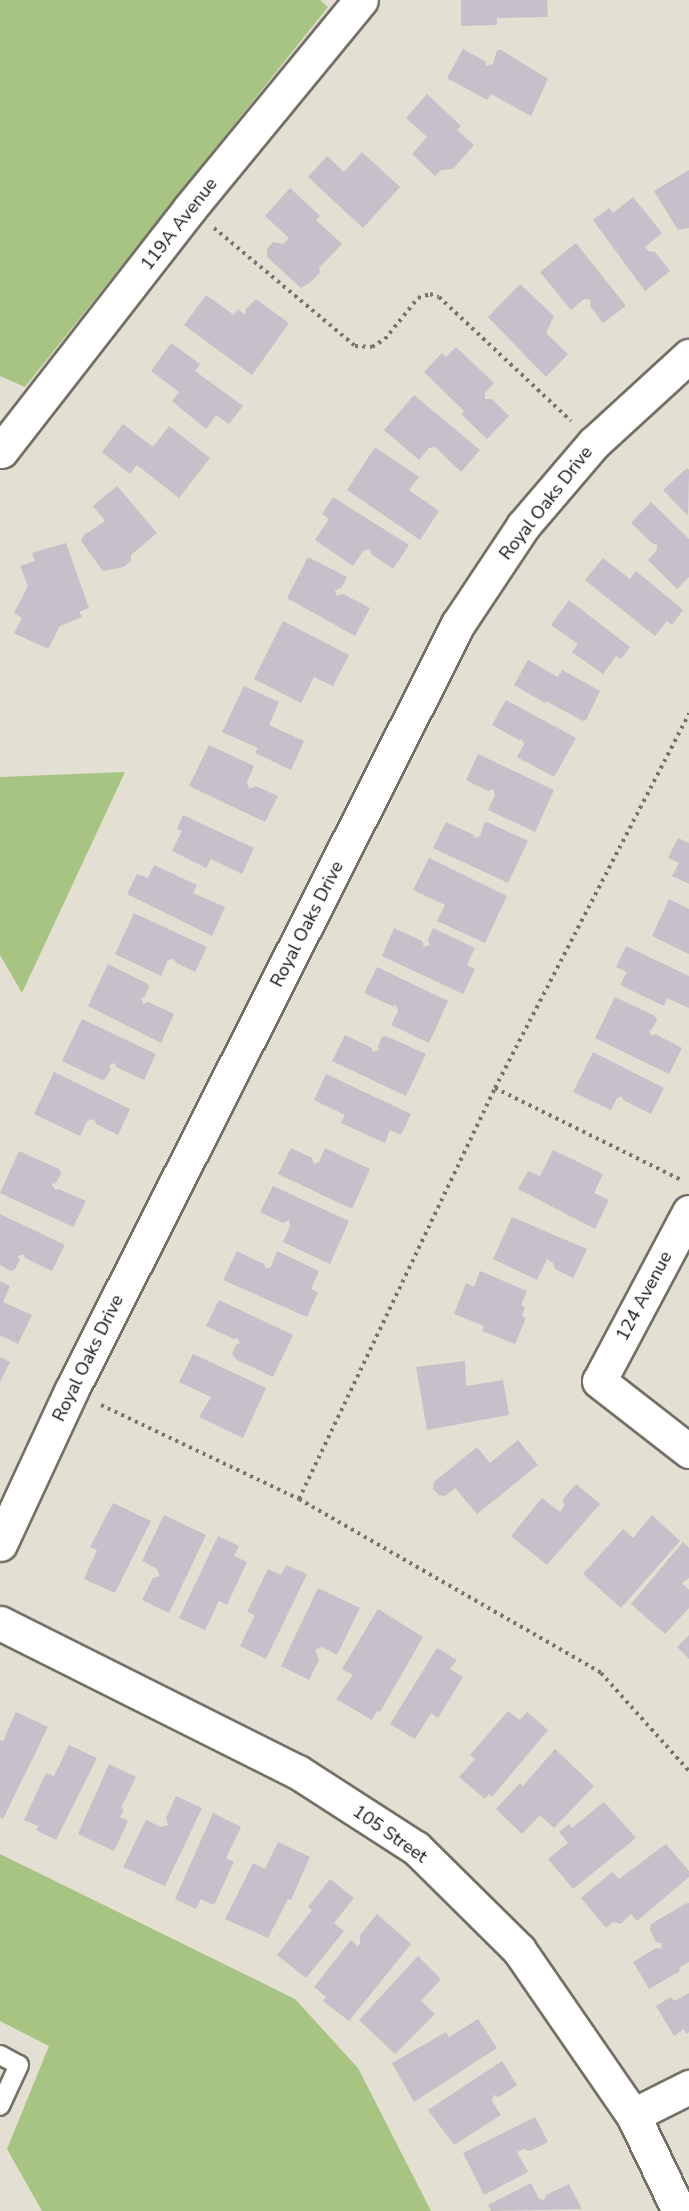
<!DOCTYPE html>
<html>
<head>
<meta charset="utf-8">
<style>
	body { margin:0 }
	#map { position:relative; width:689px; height:2211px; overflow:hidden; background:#e3dfd2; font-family:"Nunito Sans",sans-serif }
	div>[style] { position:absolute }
	.green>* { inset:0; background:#a8c482 }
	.building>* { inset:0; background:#c7bfc9 }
	.path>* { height:4px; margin-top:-2px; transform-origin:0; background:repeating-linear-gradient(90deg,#76746b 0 3px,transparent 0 7.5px) }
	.roads { filter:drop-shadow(2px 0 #747065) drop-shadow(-2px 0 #747065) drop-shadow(0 2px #747065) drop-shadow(0 -2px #747065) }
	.service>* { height:18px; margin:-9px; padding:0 9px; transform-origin:9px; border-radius:9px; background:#fff }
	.minor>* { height:33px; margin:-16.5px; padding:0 16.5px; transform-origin:16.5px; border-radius:16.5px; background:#fff }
	.tertiary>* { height:33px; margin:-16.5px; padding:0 16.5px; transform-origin:16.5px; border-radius:16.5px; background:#fff }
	span { translate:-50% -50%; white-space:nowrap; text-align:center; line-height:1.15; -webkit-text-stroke:4.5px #fff; paint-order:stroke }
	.street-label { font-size:18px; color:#13120e }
</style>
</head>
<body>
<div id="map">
	<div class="green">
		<i style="clip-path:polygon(0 0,320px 0,328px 7px,25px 387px,0 376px)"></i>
		<i style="clip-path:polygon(125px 772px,22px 993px,0 955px,0 777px)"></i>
		<i style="clip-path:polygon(0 1854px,295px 1999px,358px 2068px,431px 2211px,42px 2211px,7px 2149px,49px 2046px,0 2021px)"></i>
	</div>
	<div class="building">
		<i style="clip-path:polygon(461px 0,547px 0,548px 17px,497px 18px,497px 25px,461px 26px)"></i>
		<i style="clip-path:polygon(463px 49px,485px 61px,486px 66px,493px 64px,497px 50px,501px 50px,548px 79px,531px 116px,491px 94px,487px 100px,447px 78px)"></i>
		<i style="clip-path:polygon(427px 94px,461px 126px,457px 130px,474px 145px,453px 169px,441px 170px,435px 176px,412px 154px,427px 137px,406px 118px)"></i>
		<i style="clip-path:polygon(362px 152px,400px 187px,363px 228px,308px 177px,327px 156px,344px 172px)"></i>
		<i style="clip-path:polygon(689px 170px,689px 228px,678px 230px,654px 191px)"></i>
		<i style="clip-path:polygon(290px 188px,320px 216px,316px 220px,342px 244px,319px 268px,320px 272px,312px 281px,301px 288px,267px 257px,267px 249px,273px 242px,283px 244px,289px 238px,265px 216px)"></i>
		<i style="clip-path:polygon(633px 197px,662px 233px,645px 247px,648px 251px,655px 252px,670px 271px,645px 291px,593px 220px,609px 208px,613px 213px)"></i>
		<i style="clip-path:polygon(576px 243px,626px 306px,603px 323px,590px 306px,591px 300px,584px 299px,571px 310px,540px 272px)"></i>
		<i style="clip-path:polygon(520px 284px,554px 316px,546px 333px,568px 354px,546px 377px,488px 317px)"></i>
		<i style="clip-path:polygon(206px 295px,234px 315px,238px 309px,245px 315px,246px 309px,256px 299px,289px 323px,252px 375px,184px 325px)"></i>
		<i style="clip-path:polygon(171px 343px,200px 364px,195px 371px,243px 406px,229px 424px,216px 415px,206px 429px,172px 401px,179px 392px,151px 371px)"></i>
		<i style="clip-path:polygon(456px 347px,494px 383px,485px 393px,485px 399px,492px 399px,509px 416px,487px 439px,461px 414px,464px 411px,424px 372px,442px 353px,446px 357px)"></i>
		<i style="clip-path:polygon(414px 395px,480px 450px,461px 472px,435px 447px,429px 448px,419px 460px,384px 430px)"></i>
		<i style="clip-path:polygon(123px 424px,153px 447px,169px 426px,210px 458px,179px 498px,137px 465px,130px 474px,102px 452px)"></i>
		<i style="clip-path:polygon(375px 447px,419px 477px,409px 490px,439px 511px,420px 540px,347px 490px)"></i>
		<i style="clip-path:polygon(687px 468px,689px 470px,688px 516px,663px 490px)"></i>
		<i style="clip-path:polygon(117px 486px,157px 533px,131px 555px,131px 561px,124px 567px,103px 571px,81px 541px,84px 535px,105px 521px,93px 506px)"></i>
		<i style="clip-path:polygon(333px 497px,409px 545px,393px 569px,371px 554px,370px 549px,364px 550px,353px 566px,315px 540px,329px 519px,322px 514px)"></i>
		<i style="clip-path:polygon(651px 502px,689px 539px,689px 577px,677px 589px,648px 560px,657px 550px,657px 544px,653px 544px,631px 523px)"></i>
		<i style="clip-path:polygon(66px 543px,89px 608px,79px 612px,82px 617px,60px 626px,48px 649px,14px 633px,22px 618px,14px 613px,28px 586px,20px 566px,35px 561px,32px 553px)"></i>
		<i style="clip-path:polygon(308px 557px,347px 577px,341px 588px,335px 590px,337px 596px,343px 594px,370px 608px,355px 636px,287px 598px)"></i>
		<i style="clip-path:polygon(603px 558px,630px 579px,636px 571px,683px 610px,672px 625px,667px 621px,655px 636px,585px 580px)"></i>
		<i style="clip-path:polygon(569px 600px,630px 647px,621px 659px,616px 656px,603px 674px,572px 652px,578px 644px,551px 625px)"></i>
		<i style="clip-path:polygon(283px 621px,349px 655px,333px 686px,314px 677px,301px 703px,254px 679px)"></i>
		<i style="clip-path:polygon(528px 660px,558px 677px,562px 670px,600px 691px,586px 720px,583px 721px,546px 701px,545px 703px,514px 685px)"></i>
		<i style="clip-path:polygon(244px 686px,279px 702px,269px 725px,304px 741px,291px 770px,255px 753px,258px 748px,222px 732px)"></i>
		<i style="clip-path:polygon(506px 700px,576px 738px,554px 777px,517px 757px,524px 744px,522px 739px,519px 740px,492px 725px)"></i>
		<i style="clip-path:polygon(209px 745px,254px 766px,247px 782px,249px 789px,256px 786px,278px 796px,265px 822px,189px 786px)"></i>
		<i style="clip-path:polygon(478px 754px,554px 790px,535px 832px,488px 810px,495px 795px,493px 789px,488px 791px,466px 780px)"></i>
		<i style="clip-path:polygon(183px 815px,254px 848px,242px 874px,211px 859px,206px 868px,172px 851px,182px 831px,177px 829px)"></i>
		<i style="clip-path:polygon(446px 822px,474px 835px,475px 838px,480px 836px,484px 823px,487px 822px,528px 841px,508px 883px,433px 848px)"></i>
		<i style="clip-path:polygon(678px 838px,689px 843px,689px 884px,672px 876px,679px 863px,668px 858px)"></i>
		<i style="clip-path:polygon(429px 858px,507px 896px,485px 943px,437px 921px,445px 905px,413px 890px)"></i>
		<i style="clip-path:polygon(154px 865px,197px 885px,193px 893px,225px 907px,212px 936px,127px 894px,137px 874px,148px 878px)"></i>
		<i style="clip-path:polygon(669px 899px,689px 909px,689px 954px,652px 936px)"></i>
		<i style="clip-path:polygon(134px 913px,207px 947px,195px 972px,175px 962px,174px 959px,168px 960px,161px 976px,115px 954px)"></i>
		<i style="clip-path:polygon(394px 928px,422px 941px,424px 947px,430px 945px,428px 940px,433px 928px,475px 948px,467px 965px,475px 969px,463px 994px,382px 956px)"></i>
		<i style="clip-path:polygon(626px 946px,689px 976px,689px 1008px,667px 998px,664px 1006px,620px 985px,627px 972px,616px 967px)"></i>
		<i style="clip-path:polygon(108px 964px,148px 984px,149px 987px,145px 996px,141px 998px,143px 1004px,148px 1002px,174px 1014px,161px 1043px,88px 1006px)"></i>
		<i style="clip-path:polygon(377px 967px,448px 1001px,429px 1043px,391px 1025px,398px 1011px,396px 1005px,392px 1006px,364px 993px)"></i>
		<i style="clip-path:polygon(615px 997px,655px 1016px,657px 1020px,652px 1029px,649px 1030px,651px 1036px,655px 1034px,682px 1048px,669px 1074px,595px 1038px)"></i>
		<i style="clip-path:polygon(82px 1019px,156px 1054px,144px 1080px,116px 1067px,115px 1063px,109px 1065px,111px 1069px,106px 1078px,102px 1080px,62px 1061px)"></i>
		<i style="clip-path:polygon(345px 1035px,372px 1048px,373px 1052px,379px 1050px,378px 1046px,382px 1037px,386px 1036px,426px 1054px,406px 1096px,332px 1061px)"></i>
		<i style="clip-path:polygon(593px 1052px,664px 1088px,651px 1114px,623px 1100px,622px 1096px,617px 1098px,611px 1110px,573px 1092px)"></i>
		<i style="clip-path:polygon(54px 1072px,130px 1109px,118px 1135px,96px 1124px,94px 1119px,87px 1121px,80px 1136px,34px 1114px)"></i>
		<i style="clip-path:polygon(326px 1074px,411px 1114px,401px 1135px,390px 1130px,385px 1143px,341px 1123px,345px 1115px,314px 1100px)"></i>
		<i style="clip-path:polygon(291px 1148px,312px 1158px,314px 1164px,319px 1162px,325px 1148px,370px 1169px,352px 1209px,278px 1174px)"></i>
		<i style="clip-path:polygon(553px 1150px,603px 1174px,594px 1193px,609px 1200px,595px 1229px,518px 1189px,528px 1171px,540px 1176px)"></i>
		<i style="clip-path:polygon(19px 1151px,59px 1169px,61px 1174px,56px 1183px,52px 1184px,55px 1190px,59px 1189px,86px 1201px,73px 1227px,0 1193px)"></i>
		<i style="clip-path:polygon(273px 1186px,349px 1221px,330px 1264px,283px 1242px,290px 1226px,289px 1220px,283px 1223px,260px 1212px)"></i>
		<i style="clip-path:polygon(0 1214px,65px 1245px,52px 1271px,25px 1258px,24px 1254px,18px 1256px,20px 1260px,15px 1269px,11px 1271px,0 1265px)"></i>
		<i style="clip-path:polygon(512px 1217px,587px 1249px,573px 1278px,555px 1269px,553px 1263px,547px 1259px,537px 1280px,493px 1259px)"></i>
		<i style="clip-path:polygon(237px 1251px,264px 1264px,266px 1269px,271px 1267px,277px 1251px,319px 1271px,311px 1289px,318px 1292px,307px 1317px,223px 1280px)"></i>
		<i style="clip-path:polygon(480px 1271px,527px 1291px,521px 1305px,525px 1307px,522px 1316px,526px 1318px,515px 1344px,482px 1331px,484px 1326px,454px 1314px,466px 1283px,474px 1287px)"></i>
		<i style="clip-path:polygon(0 1281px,10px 1286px,3px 1302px,32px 1315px,18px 1344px,0 1335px)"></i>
		<i style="clip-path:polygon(219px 1300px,293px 1335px,273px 1377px,237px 1360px,232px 1354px,236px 1345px,240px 1343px,238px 1338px,234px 1339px,206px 1326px)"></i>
		<i style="clip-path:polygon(193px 1354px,266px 1388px,243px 1438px,199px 1417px,211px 1397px,179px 1382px)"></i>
		<i style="clip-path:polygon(0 1357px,10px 1362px,0 1382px)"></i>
		<i style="clip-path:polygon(465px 1361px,466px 1386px,503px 1380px,509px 1415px,427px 1430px,416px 1367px)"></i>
		<i style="clip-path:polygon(518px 1440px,538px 1465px,477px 1514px,455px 1488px,445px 1496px,439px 1495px,433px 1489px,434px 1482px,477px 1447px,490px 1463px)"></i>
		<i style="clip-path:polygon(576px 1484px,600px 1504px,547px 1565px,511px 1536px,542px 1498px,560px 1512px,564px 1506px,563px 1499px)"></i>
		<i style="clip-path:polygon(113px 1503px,151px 1521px,115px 1593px,84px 1579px,97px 1550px,90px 1547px)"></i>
		<i style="clip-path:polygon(164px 1515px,206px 1535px,169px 1613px,142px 1600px,153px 1578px,160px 1576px,157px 1569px,142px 1561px)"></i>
		<i style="clip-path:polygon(652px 1515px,680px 1541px,621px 1608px,583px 1574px,623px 1529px,633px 1538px)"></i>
		<i style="clip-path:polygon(218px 1536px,239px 1546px,234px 1556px,247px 1562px,227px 1605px,219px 1601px,205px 1630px,179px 1618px)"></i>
		<i style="clip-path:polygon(683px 1542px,689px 1548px,689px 1578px,682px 1583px,689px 1590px,689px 1608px,665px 1634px,631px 1604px)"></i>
		<i style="clip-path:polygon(286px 1565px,307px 1574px,266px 1659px,240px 1646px,255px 1615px,247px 1612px,268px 1569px,281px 1575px)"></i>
		<i style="clip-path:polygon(318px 1588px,360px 1608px,337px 1655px,322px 1647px,315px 1650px,319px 1660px,309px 1680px,281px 1666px)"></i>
		<i style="clip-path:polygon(378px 1609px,423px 1637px,380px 1712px,377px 1711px,372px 1720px,336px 1699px,353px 1675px,342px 1669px)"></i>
		<i style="clip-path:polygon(689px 1635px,689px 1659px,677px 1647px)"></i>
		<i style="clip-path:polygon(437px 1648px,457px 1660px,450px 1669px,463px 1677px,438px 1718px,431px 1713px,415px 1739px,390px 1724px)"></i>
		<i style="clip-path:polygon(508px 1711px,520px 1720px,527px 1712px,548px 1730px,492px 1797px,489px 1794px,485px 1799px,459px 1777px,475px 1759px,470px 1755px)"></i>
		<i style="clip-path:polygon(16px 1712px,48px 1727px,3px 1819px,0 1817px,0 1740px,3px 1741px)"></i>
		<i style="clip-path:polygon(69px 1745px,97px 1758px,56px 1840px,36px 1830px,38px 1826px,24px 1820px,46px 1773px,54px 1776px)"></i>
		<i style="clip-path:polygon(555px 1749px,594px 1786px,554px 1828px,540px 1815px,522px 1834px,496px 1809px,520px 1783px,523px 1786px)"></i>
		<i style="clip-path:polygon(109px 1764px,136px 1777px,121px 1808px,124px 1810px,120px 1817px,128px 1821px,114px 1851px,78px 1834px)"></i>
		<i style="clip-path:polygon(176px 1796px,202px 1808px,165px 1886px,123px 1867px,146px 1820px,161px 1827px,168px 1825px,166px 1818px)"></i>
		<i style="clip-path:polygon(604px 1802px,636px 1838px,573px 1889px,548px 1859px,568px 1843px,559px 1832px,569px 1824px,572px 1828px)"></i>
		<i style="clip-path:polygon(213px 1813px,241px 1827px,226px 1858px,234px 1862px,214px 1905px,201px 1899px,196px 1909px,175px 1899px)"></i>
		<i style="clip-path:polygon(278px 1842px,310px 1857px,291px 1900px,288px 1899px,268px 1938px,225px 1919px,253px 1863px,265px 1869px)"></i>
		<i style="clip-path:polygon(666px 1844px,689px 1871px,689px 1877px,637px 1921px,631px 1914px,621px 1924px,613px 1922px,606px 1928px,581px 1898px,612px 1872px,619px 1879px)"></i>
		<i style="clip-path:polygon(330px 1879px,354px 1898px,334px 1923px,344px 1931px,306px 1978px,277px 1955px,312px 1910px,308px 1907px)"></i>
		<i style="clip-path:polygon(687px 1903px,689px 1903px,689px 1962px,679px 1968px,680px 1971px,649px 1989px,633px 1962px,656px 1948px,661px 1949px,662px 1943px,656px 1942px,650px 1930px,651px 1924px)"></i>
		<i style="clip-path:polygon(377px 1914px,411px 1944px,349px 2021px,323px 2001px,326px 1997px,314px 1987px,351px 1940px,357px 1946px,360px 1944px,360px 1935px)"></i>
		<i style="clip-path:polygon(418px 1956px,441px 1979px,421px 2001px,435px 2014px,395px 2054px,359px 2020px)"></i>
		<i style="clip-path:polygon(689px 1993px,689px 2032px,686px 2034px,684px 2029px,674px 2036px,656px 2006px,671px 1997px,674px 2001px)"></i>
		<i style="clip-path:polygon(478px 2019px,497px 2048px,414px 2102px,392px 2063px,446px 2032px,449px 2037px)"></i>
		<i style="clip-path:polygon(502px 2061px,517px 2085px,499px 2097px,493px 2095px,492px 2101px,501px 2115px,454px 2145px,428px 2110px)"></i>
		<i style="clip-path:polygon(535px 2117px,548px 2142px,530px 2151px,524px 2149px,517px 2152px,528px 2172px,484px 2195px,463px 2153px)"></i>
		<i style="clip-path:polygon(531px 2183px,539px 2199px,544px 2200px,546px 2195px,569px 2184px,582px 2209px,491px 2211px,488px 2205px)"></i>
	</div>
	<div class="path">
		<i style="left:214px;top:228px;width:184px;rotate:39.9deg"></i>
		<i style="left:355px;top:346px;width:17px;rotate:3deg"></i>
		<i style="left:372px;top:347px;width:15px;rotate:-32deg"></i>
		<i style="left:385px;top:339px;width:53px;rotate:-51.2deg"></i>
		<i style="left:418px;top:298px;width:13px;rotate:-18deg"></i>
		<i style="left:430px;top:294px;width:9px;rotate:18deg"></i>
		<i style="left:439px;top:297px;width:181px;rotate:43.2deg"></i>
		<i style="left:495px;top:1088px;width:422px;rotate:-62.6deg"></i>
		<i style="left:101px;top:1405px;width:219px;rotate:25.4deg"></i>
		<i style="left:299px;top:1499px;width:455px;rotate:-64.5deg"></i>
		<i style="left:495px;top:1088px;width:210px;rotate:26.3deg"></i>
		<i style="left:299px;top:1499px;width:349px;rotate:29.9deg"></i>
		<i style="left:601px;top:1673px;width:132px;rotate:48.1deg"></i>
	</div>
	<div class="roads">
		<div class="service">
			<i style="left:0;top:2055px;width:21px;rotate:28deg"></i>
			<i style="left:19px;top:2065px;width:45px;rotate:114.9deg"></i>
		</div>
		<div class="minor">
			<i style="left:0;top:448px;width:3px;rotate:72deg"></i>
			<i style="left:1px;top:451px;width:308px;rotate:-52.1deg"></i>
			<i style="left:190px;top:208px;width:269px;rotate:-50.6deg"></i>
			<i style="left:689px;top:1212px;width:191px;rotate:118deg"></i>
			<i style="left:599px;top:1381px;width:114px;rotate:37.9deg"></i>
			<i style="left:633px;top:2115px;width:63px;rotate:-26.6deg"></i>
		</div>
		<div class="tertiary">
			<i style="left:0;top:1544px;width:169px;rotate:-65.1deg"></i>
			<i style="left:71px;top:1391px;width:859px;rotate:-63.23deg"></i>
			<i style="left:458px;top:624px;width:118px;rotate:-56.4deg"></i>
			<i style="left:523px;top:526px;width:109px;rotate:-49.5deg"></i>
			<i style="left:594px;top:443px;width:129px;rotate:-42.5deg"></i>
			<i style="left:0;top:1623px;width:333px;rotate:26.6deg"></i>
			<i style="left:298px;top:1772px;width:140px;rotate:32.8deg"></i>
			<i style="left:416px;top:1848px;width:145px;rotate:44.7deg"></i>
			<i style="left:519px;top:1950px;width:201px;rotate:55.4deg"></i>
			<i style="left:633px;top:2115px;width:106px;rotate:64.4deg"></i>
		</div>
	</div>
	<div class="street-label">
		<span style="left:179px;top:224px;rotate:-52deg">119A Avenue</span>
		<span style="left:546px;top:503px;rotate:-52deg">Royal Oaks Drive</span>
		<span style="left:307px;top:924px;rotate:-63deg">Royal Oaks Drive</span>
		<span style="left:644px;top:1296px;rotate:-62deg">124 Avenue</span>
		<span style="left:88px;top:1358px;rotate:-64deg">Royal Oaks Drive</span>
		<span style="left:390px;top:1834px;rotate:35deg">105 Street</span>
	</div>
</div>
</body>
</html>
